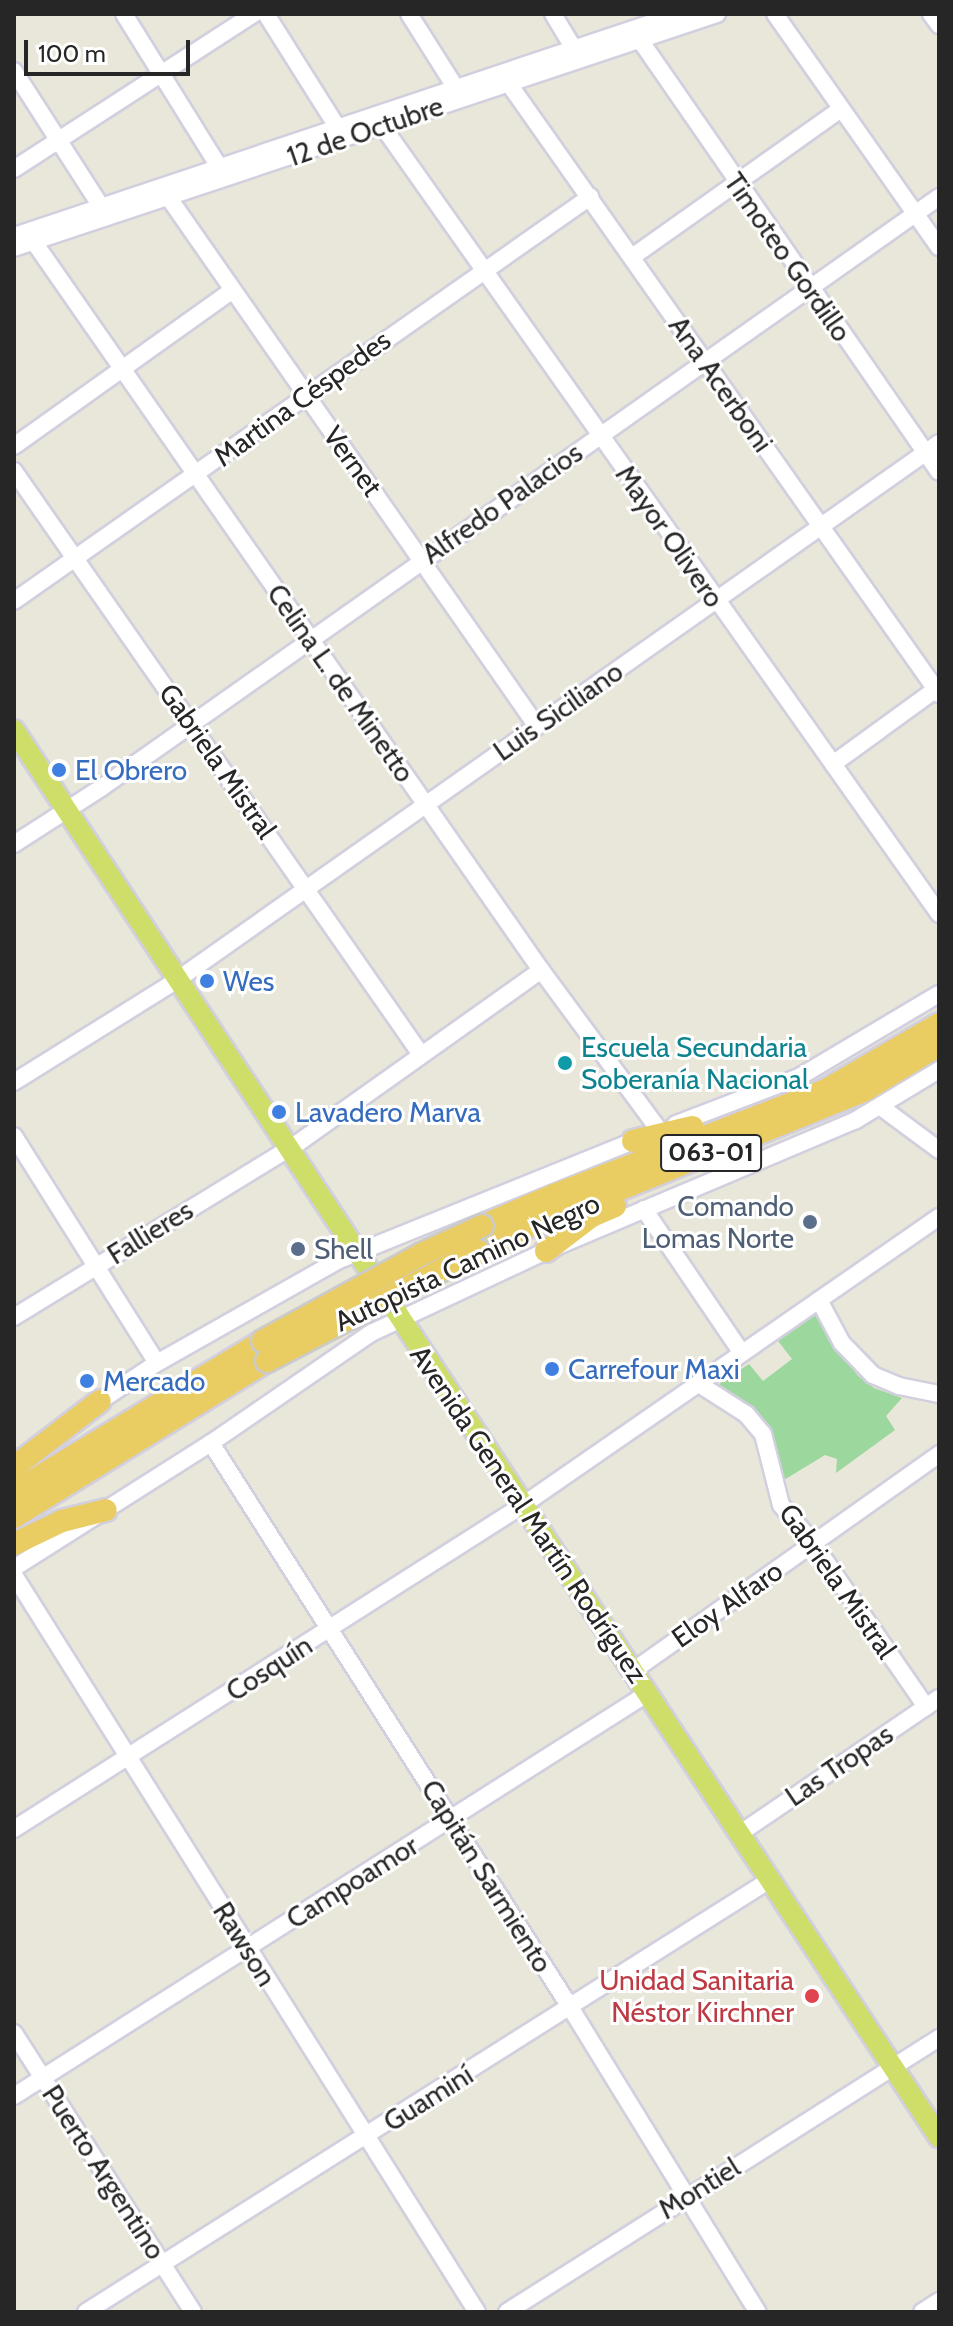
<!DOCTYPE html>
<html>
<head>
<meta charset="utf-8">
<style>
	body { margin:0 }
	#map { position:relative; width:953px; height:2326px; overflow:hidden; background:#e8e7d9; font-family:Cabin,sans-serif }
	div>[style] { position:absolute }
	.green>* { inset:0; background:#9cd89d }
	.roads { filter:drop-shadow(2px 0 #d2cfde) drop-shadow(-2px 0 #d2cfde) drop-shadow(0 2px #d2cfde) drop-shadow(0 -2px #d2cfde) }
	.minor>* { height:16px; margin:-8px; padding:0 8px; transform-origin:8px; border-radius:8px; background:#fff }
	.major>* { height:20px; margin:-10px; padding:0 10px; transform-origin:10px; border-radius:10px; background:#cfde68 }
	.highway>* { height:22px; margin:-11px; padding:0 11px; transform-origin:11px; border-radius:11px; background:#eacd62 }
	.bridges { filter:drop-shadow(2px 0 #cbcbcb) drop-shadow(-2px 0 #cbcbcb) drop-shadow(0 2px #cbcbcb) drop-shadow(0 -2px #cbcbcb) }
	.highway-bridge>* { height:22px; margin:-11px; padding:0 11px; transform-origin:11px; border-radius:11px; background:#eacd62 }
	.dots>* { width:22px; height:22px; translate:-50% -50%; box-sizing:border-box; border:4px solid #fff; border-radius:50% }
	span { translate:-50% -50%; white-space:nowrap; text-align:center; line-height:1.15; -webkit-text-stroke:6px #fff; paint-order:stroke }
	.shield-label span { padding:2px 6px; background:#fff; border:2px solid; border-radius:6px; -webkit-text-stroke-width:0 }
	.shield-label { font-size:26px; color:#262626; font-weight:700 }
	.street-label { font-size:28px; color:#262626 }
	.shop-label { font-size:28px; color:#366cbe }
	.left { translate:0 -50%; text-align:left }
	.culture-label { font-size:28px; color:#0d838f }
	.service-label { font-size:28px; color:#4e5e75 }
	.right { translate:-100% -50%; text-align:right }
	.health-label { font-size:28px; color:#be3a42 }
	.frame { position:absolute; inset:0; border:16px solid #262626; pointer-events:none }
	.scale { position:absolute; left:24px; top:40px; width:166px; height:36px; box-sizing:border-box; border:4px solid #262626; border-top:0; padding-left:10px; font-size:24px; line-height:28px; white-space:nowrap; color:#262626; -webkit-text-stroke:6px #fff; paint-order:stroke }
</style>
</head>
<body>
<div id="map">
	<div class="green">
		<i style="clip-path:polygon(815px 1315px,858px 1376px,874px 1388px,902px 1398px,886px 1416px,895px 1430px,836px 1473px,837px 1459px,825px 1455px,779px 1483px,748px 1408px,719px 1384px,749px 1364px,763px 1381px,792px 1359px,778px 1341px)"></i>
	</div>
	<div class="roads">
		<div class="minor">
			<i style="left:124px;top:14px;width:181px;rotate:58.1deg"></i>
			<i style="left:266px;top:14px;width:128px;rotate:57.8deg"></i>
			<i style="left:334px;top:122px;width:17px;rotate:73deg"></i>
			<i style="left:409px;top:14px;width:80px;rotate:57.7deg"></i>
			<i style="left:452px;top:82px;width:18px;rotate:71deg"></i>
			<i style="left:553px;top:14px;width:41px;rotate:59deg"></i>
			<i style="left:775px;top:14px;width:285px;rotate:54.9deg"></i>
			<i style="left:931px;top:14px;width:14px;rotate:54deg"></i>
			<i style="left:640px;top:40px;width:525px;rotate:55.31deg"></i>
			<i style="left:14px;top:71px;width:163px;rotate:57.3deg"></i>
			<i style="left:507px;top:72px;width:20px;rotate:70deg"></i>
			<i style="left:514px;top:91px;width:738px;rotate:54.82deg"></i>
			<i style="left:381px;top:114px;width:21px;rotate:71deg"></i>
			<i style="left:388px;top:134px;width:955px;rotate:54.76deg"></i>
			<i style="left:14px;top:169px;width:286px;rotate:-32.9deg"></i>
			<i style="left:169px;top:198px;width:642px;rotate:55.15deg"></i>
			<i style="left:31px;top:231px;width:11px;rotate:75deg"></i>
			<i style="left:34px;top:242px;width:887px;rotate:55.15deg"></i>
			<i style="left:541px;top:970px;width:199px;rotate:53.6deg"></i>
			<i style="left:14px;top:236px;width:700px;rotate:-18.49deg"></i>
			<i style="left:14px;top:248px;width:741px;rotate:-18.41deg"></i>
			<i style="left:632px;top:257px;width:256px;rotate:-35.3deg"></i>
			<i style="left:14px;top:446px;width:267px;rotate:-35.5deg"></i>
			<i style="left:14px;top:471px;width:710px;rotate:55.1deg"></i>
			<i style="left:14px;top:601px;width:704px;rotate:-35.05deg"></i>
			<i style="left:833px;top:764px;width:131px;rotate:-36deg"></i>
			<i style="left:14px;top:844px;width:103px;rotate:-32.8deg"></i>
			<i style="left:101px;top:788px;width:1025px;rotate:-35.19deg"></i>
			<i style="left:14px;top:1082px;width:192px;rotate:-32deg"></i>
			<i style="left:177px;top:980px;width:932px;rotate:-35.17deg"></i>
			<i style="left:881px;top:1107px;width:72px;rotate:36.6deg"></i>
			<i style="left:676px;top:1124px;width:132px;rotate:-20.9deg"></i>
			<i style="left:799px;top:1077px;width:163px;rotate:-30.7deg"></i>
			<i style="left:14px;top:1136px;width:268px;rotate:57.8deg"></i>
			<i style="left:644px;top:1209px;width:174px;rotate:55.8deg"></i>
			<i style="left:819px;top:1300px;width:49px;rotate:61.9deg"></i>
			<i style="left:842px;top:1343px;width:45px;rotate:45.9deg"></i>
			<i style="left:873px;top:1375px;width:28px;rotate:23deg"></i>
			<i style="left:899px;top:1386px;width:41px;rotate:11.3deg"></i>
			<i style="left:14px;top:1317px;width:333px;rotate:-31.5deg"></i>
			<i style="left:298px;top:1143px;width:298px;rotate:-35.4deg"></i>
			<i style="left:699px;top:1384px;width:56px;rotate:32.6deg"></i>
			<i style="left:746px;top:1414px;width:26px;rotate:50deg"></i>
			<i style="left:763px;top:1434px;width:73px;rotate:75.8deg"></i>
			<i style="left:781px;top:1505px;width:50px;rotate:49.9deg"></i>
			<i style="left:813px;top:1543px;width:199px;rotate:55.4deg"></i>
			<i style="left:91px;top:1407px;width:79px;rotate:-33.7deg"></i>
			<i style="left:157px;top:1363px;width:209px;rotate:-29.5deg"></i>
			<i style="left:339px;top:1260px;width:328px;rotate:-22deg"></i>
			<i style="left:211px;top:1443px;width:669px;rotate:57.52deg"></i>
			<i style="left:570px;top:2007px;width:358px;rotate:58.4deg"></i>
			<i style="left:14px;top:1568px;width:233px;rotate:-32.4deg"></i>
			<i style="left:211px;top:1443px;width:194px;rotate:-34.5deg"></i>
			<i style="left:371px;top:1333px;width:193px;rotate:-25.1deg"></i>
			<i style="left:546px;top:1251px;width:337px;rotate:-22.9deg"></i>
			<i style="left:856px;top:1120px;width:97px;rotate:-31.1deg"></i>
			<i style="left:14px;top:1575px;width:870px;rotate:57.86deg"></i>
			<i style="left:633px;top:1671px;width:375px;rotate:-35.3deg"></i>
			<i style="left:14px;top:1829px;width:603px;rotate:-32.48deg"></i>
			<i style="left:523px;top:1505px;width:506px;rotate:-34.7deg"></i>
			<i style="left:739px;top:1834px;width:242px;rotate:-34.2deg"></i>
			<i style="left:14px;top:2033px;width:331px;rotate:57.3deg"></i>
			<i style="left:14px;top:2096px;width:751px;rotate:-32.44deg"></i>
			<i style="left:86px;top:2312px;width:807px;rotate:-32.29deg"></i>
			<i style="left:507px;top:2312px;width:512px;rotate:-32.39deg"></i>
			<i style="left:922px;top:2312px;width:20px;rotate:-33deg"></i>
		</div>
		<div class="major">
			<i style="left:14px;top:730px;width:1684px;rotate:56.68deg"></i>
		</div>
		<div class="highway">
			<i style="left:633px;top:1141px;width:61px;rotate:-13.3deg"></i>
			<i style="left:482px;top:1226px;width:78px;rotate:-23.3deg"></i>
			<i style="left:554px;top:1195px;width:292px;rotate:-21.1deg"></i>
			<i style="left:826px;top:1090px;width:131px;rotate:-30.3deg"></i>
			<i style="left:478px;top:1251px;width:62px;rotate:-25.7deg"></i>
			<i style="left:534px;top:1224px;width:357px;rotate:-22deg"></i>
			<i style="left:865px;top:1090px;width:87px;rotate:-31.3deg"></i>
			<i style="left:546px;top:1251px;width:58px;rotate:-37.3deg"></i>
			<i style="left:592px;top:1216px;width:25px;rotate:-23deg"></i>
			<i style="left:14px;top:1467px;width:108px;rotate:-37.5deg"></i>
			<i style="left:14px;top:1492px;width:291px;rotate:-31.2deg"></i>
			<i style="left:14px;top:1517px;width:297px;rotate:-31.7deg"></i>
			<i style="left:14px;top:1544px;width:53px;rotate:-25.6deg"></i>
			<i style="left:62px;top:1521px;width:45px;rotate:-14deg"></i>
		</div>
	</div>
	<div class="bridges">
		<div class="highway-bridge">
			<i style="left:263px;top:1341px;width:181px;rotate:-28.7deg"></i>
			<i style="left:422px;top:1254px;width:66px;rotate:-25deg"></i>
			<i style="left:267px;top:1361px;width:238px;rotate:-27.5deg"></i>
		</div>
	</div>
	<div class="dots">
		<i style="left:59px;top:770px;background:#3f7fe0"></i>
		<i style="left:207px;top:981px;background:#3f7fe0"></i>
		<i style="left:565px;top:1063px;background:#0f9aa8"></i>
		<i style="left:279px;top:1112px;background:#3f7fe0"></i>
		<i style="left:810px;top:1222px;background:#5c6f8a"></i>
		<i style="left:298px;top:1249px;background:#5c6f8a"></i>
		<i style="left:552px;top:1369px;background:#3f7fe0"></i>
		<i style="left:87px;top:1381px;background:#3f7fe0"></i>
		<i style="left:812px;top:1996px;background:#e0444e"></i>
	</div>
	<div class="shield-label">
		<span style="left:711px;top:1153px">063-01</span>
	</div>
	<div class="street-label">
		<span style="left:365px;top:131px;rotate:-19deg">12 de Octubre</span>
		<span style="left:788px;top:257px;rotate:55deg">Timoteo Gordillo</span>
		<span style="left:721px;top:384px;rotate:55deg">Ana Acerboni</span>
		<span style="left:302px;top:398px;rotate:-36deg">Martina Céspedes</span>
		<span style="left:353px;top:461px;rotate:54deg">Vernet</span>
		<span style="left:502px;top:503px;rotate:-35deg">Alfredo Palacios</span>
		<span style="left:670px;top:536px;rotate:55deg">Mayor Olivero</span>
		<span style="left:341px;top:683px;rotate:55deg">Celina L. de Minetto</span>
		<span style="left:558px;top:711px;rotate:-35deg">Luis Siciliano</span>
		<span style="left:218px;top:761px;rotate:55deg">Gabriela Mistral</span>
		<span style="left:150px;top:1232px;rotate:-32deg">Fallieres</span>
		<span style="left:467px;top:1262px;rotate:-25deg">Autopista Camino Negro</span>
		<span style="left:529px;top:1514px;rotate:56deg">Avenida General Martín Rodríguez</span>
		<span style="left:838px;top:1581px;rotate:55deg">Gabriela Mistral</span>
		<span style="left:727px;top:1604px;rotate:-35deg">Eloy Alfaro</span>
		<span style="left:269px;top:1668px;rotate:-33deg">Cosquín</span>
		<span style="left:839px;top:1765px;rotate:-34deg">Las Tropas</span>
		<span style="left:487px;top:1876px;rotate:58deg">Capitán Sarmiento</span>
		<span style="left:352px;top:1882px;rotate:-32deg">Campoamor</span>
		<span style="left:245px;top:1944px;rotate:58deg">Rawson</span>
		<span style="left:428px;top:2098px;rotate:-32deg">Guaminí</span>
		<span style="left:104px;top:2172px;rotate:57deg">Puerto Argentino</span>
		<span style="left:699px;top:2188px;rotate:-32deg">Montiel</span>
	</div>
	<div class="shop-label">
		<span class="left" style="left:75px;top:770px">El Obrero</span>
		<span class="left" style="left:223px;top:981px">Wes</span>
		<span class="left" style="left:295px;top:1112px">Lavadero Marva</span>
		<span class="left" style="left:568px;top:1369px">Carrefour Maxi</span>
		<span class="left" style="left:103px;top:1381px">Mercado</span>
	</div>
	<div class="culture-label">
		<span class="left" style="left:581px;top:1063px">Escuela Secundaria<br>Soberanía Nacional</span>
	</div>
	<div class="service-label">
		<span class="right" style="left:794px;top:1222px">Comando<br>Lomas Norte</span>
		<span class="left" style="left:314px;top:1249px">Shell</span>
	</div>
	<div class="health-label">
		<span class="right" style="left:794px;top:1996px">Unidad Sanitaria<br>Néstor Kirchner</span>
	</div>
	<div class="frame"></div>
	<div class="scale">100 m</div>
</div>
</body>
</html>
